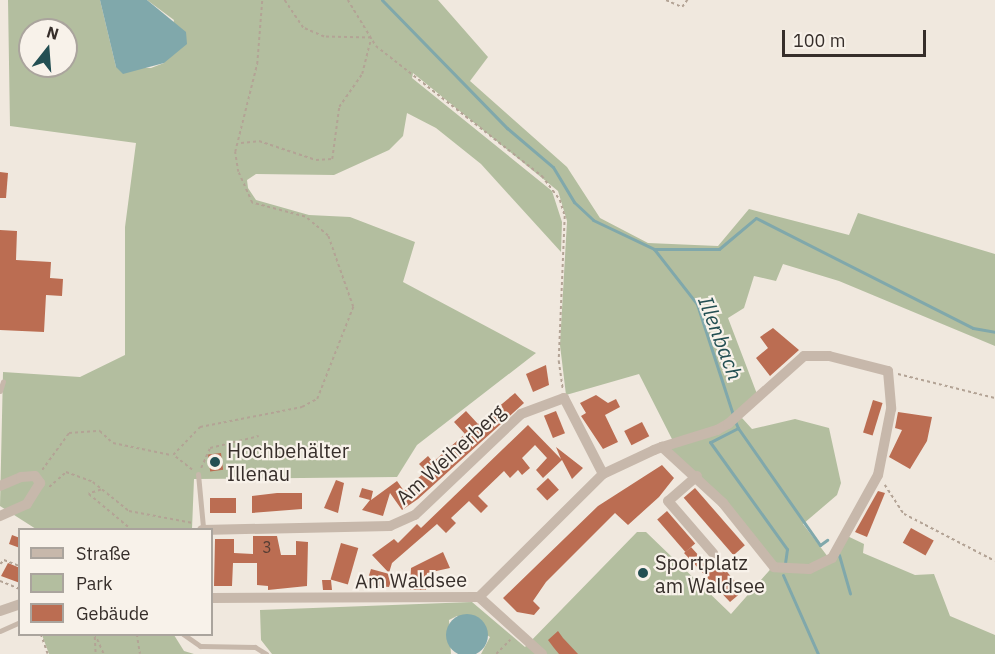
<!DOCTYPE html>
<html>
<head>
<meta charset="utf-8">
<style>
	body { margin:0 }
	#map { position:relative; width:995px; height:654px; overflow:hidden; background:#f0e8de; font-family:"IBM Plex Sans",sans-serif }
	div>[style] { position:absolute }
	.green>* { inset:0; background:#b3be9f }
	.water>* { inset:0; background:#80a8ab }
	.round { border-radius:50% }
	.stream>* { height:3px; margin:-1.5px; padding:0 1.5px; transform-origin:1.5px; border-radius:1.5px; background:#80a8ab }
	.building>* { inset:0; background:#bb6d52; transform-origin:0 0 }
	.path>* { height:1.5px; margin-top:-0.75px; transform-origin:0; background:repeating-linear-gradient(90deg,#b3a395 0 3px,transparent 0 6px) }
	.service>* { height:5px; margin:-2.5px; padding:0 2.5px; transform-origin:2.5px; border-radius:2.5px; background:#c7b8ab }
	.minor>* { height:10px; margin:-5px; padding:0 5px; transform-origin:5px; border-radius:5px; background:#c7b8ab }
	.dots>* { width:16px; height:16px; translate:-50% -50%; box-sizing:border-box; border:3px solid #f8f2ea; border-radius:50% }
	span { translate:-50% -50%; white-space:nowrap; text-align:center; line-height:1.15; -webkit-text-stroke:4.5px #f8f2ea; paint-order:stroke }
	.number-label { font-size:16px; color:#573e34 }
	.number-label span { -webkit-text-stroke-width:0 }
	.poi-label { font-size:20px; color:#362e2a }
	.left { translate:0 -50%; text-align:left }
	.street-label { font-size:20px; color:#362e2a }
	.water-label { font-size:21px; color:#234f53; font-style:italic }
	.legend { position:absolute; left:18px; top:528px; width:195px; height:108px; box-sizing:border-box; background:#f8f2ea; border:2px solid #aaa49d; margin:0; padding:8px 10px; list-style:none; font-size:18px; color:#362e2a }
	.legend li { display:flex; align-items:center; gap:12px; height:30px }
	.legend b { width:30px; border:2px solid #aaa49d }
	.north { position:absolute; left:18px; top:18px; width:60px; height:60px; box-sizing:border-box; background:#f8f2ea; border:2px solid #aaa49d; border-radius:50%; rotate:17deg; font-size:16px; font-weight:700; line-height:24px; text-align:center; color:#362e2a }
	.north::after { content:''; display:block; margin:auto; width:21px; height:27px; background:#234f53; clip-path:polygon(50% 0,100% 100%,50% 72%,0 100%) }
	.scale { position:absolute; left:782px; top:30px; width:144px; height:27px; box-sizing:border-box; border:3px solid #362e2a; border-top:0; padding-left:8px; font-size:18px; line-height:21px; white-space:nowrap; color:#362e2a; -webkit-text-stroke:4px #f8f2ea; paint-order:stroke }
</style>
</head>
<body>
<div id="map">
	<div class="green">
		<i style="clip-path:polygon(evenodd,8px 0,100px 0,116px 67px,151px 68px,164px 63px,174px 20px,147px 0,438px 0,488px 57px,470px 81px,567px 167px,600px 218px,648px 243px,718px 246px,749px 209px,849px 235px,858px 213px,995px 254px,995px 346px,839px 281px,783px 264px,776px 281px,754px 276px,744px 308px,728px 318px,757px 394px,726px 423px,673px 441px,639px 374px,566px 395px,560px 345px,567px 221px,558px 191px,413px 73px,412px 78px,552px 191px,562px 222px,561px 252px,481px 164px,436px 128px,407px 113px,403px 136px,389px 150px,334px 175px,256px 174px,247px 180px,248px 188px,256px 200px,309px 215px,350px 217px,415px 242px,403px 282px,536px 353px,417px 445px,397px 477px,194px 479px,192px 529px,36px 529px,0 506px,3px 372px,80px 377px,125px 355px,125px 227px,136px 143px,10px 126px,8px 0,30px 30px,66px 30px,66px 66px,30px 66px,30px 30px)"></i>
		<i style="clip-path:polygon(742px 418px,752px 429px,795px 419px,829px 428px,841px 483px,837px 495px,803px 524px,828px 557px,841px 533px,864px 544px,863px 553px,915px 575px,934px 574px,950px 616px,995px 635px,995px 654px,481px 654px,490px 637px,457px 616px,449px 620px,451px 654px,272px 654px,261px 640px,260px 610px,472px 602px,525px 647px,637px 532px,646px 532px,731px 614px,776px 563px,669px 449px)"></i>
		<i style="clip-path:polygon(42px 635px,174px 635px,184px 651px,194px 654px,49px 654px)"></i>
	</div>
	<div class="water">
		<i style="clip-path:polygon(100px 0,147px 0,186px 32px,187px 44px,164px 63px,123px 74px,116px 67px)"></i>
		<i class="round" style="left:446px;top:614px;width:42px;height:42px"></i>
	</div>
	<div class="stream">
		<i style="left:382px;top:0;width:179px;rotate:45.7deg"></i>
		<i style="left:507px;top:128px;width:60px;rotate:40.3deg"></i>
		<i style="left:553px;top:167px;width:41px;rotate:59deg"></i>
		<i style="left:574px;top:202px;width:26px;rotate:43deg"></i>
		<i style="left:593px;top:220px;width:68px;rotate:25.4deg"></i>
		<i style="left:654px;top:249px;width:70px;rotate:52deg"></i>
		<i style="left:697px;top:304px;width:117px;rotate:72deg"></i>
		<i style="left:654px;top:249px;width:65px"></i>
		<i style="left:719px;top:249px;width:48px;rotate:-40deg"></i>
		<i style="left:756px;top:218px;width:243px;rotate:26.9deg"></i>
		<i style="left:973px;top:328px;width:22px;rotate:10deg"></i>
		<i style="left:735px;top:421px;width:8px;rotate:67deg"></i>
		<i style="left:738px;top:428px;width:31px;rotate:153deg"></i>
		<i style="left:710px;top:442px;width:132px;rotate:54.3deg"></i>
		<i style="left:787px;top:549px;width:14px;rotate:98deg"></i>
		<i style="left:738px;top:428px;width:143px;rotate:55deg"></i>
		<i style="left:820px;top:545px;width:9px;rotate:-36deg"></i>
		<i style="left:839px;top:555px;width:40px;rotate:74deg"></i>
		<i style="left:783px;top:575px;width:86px;rotate:66.1deg"></i>
	</div>
	<div class="building">
		<i style="clip-path:polygon(0 172px,8px 173px,6px 198px,0 198px)"></i>
		<i style="clip-path:polygon(0 230px,17px 231px,16px 260px,51px 262px,50px 278px,63px 279px,62px 296px,46px 295px,44px 332px,0 330px)"></i>
		<i style="clip-path:polygon(773px 328px,799px 350px,770px 376px,756px 358px,768px 348px,760px 337px)"></i>
		<i style="clip-path:polygon(546px 365px,549px 385px,533px 392px,526px 374px)"></i>
		<i style="clip-path:polygon(515px 393px,524px 403px,418px 499px,402px 510px,390px 493px,383px 516px,362px 510px,370px 500px,359px 497px,362px 488px,373px 491px,371px 500px,397px 481px,404px 491px,426px 471px,419px 464px,428px 456px,433px 462px,465px 434px,454px 422px,466px 411px,478px 424px)"></i>
		<i style="clip-path:polygon(596px 395px,608px 403px,616px 399px,620px 407px,605px 415px,618px 442px,603px 449px,581px 416px,586px 413px,580px 403px)"></i>
		<i style="left:873px;top:400px;width:10px;height:34px;rotate:17deg"></i>
		<i style="left:556px;top:411px;width:24px;height:13px;rotate:68deg"></i>
		<i style="clip-path:polygon(898px 412px,932px 417px,927px 441px,910px 469px,889px 457px,902px 430px,895px 428px)"></i>
		<i style="left:642px;top:422px;width:16px;height:20px;rotate:63deg"></i>
		<i style="clip-path:polygon(528px 425px,561px 459px,556px 447px,583px 468px,572px 479px,562px 460px,543px 478px,536px 470px,547px 458px,535px 445px,522px 458px,530px 468px,522px 475px,518px 470px,510px 478px,504px 471px,478px 496px,488px 506px,481px 513px,469px 501px,451px 518px,456px 523px,446px 533px,437px 524px,392px 563px,389px 573px,372px 555px,394px 539px,398px 543px,417px 524px,421px 528px)"></i>
		<i style="left:221px;top:453px;width:17px;height:13px;rotate:83deg"></i>
		<i style="clip-path:polygon(662px 465px,674px 478px,659px 497px,628px 525px,615px 513px,546px 582px,533px 601px,540px 608px,534px 615px,517px 612px,503px 598px,598px 506px)"></i>
		<i style="left:548px;top:478px;width:16px;height:16px;rotate:47deg"></i>
		<i style="clip-path:polygon(336px 480px,344px 483px,338px 513px,324px 508px)"></i>
		<i style="left:695px;top:488px;width:76px;height:15px;rotate:49deg"></i>
		<i style="clip-path:polygon(878px 491px,885px 493px,867px 537px,855px 532px)"></i>
		<i style="clip-path:polygon(277px 493px,302px 493px,302px 509px,252px 513px,252px 496px)"></i>
		<i style="left:210px;top:498px;width:26px;height:15px"></i>
		<i style="left:667px;top:511px;width:43px;height:13px;rotate:49deg"></i>
		<i style="left:911px;top:528px;width:26px;height:17px;rotate:29deg"></i>
		<i style="clip-path:polygon(12px 535px,20px 538px,20px 548px,9px 544px)"></i>
		<i style="clip-path:polygon(253px 536px,277px 536px,281px 555px,296px 555px,296px 541px,308px 542px,307px 586px,268px 590px,268px 586px,257px 585px,257px 563px,233px 563px,232px 586px,214px 586px,215px 539px,234px 539px,234px 553px,253px 554px)"></i>
		<i style="left:341px;top:543px;width:18px;height:38px;rotate:16deg"></i>
		<i style="clip-path:polygon(691px 547px,710px 568px,718px 561px,743px 591px,730px 602px,684px 553px)"></i>
		<i style="clip-path:polygon(443px 552px,450px 568px,427px 573px,426px 590px,410px 590px,411px 568px)"></i>
		<i style="clip-path:polygon(8px 563px,20px 568px,20px 583px,1px 576px)"></i>
		<i style="clip-path:polygon(371px 569px,393px 575px,389px 587px,366px 585px)"></i>
		<i style="clip-path:polygon(322px 580px,331px 580px,332px 590px,323px 590px)"></i>
		<i style="clip-path:polygon(558px 631px,563px 638px,578px 654px,559px 654px,554px 648px,548px 640px)"></i>
	</div>
	<div class="path">
		<i style="left:348px;top:0;width:54px;rotate:58.7deg"></i>
		<i style="left:376px;top:46px;width:211px;rotate:38.1deg"></i>
		<i style="left:542px;top:176px;width:30px;rotate:53deg"></i>
		<i style="left:560px;top:200px;width:17px;rotate:73deg"></i>
		<i style="left:565px;top:216px;width:145px;rotate:92.4deg"></i>
		<i style="left:559px;top:361px;width:28px;rotate:82deg"></i>
		<i style="left:666px;top:0;width:17px;rotate:24deg"></i>
		<i style="left:682px;top:7px;width:9px;rotate:-54deg"></i>
		<i style="left:241px;top:143px;width:18px;rotate:-6deg"></i>
		<i style="left:259px;top:141px;width:60px;rotate:18.4deg"></i>
		<i style="left:316px;top:160px;width:16px;rotate:-4deg"></i>
		<i style="left:332px;top:159px;width:52px;rotate:-82.3deg"></i>
		<i style="left:339px;top:107px;width:40px;rotate:-55.1deg"></i>
		<i style="left:362px;top:74px;width:37px;rotate:-76deg"></i>
		<i style="left:371px;top:38px;width:47px;rotate:-178.8deg"></i>
		<i style="left:324px;top:37px;width:23px;rotate:-157deg"></i>
		<i style="left:303px;top:28px;width:34px;rotate:-124deg"></i>
		<i style="left:898px;top:374px;width:100px;rotate:13.9deg"></i>
		<i style="left:201px;top:468px;width:22px;rotate:-66deg"></i>
		<i style="left:210px;top:448px;width:50px;rotate:-13.8deg"></i>
		<i style="left:42px;top:470px;width:46px;rotate:-53.9deg"></i>
		<i style="left:69px;top:433px;width:31px;rotate:-4deg"></i>
		<i style="left:100px;top:431px;width:18px;rotate:43deg"></i>
		<i style="left:113px;top:443px;width:59px;rotate:11.7deg"></i>
		<i style="left:192px;top:470px;width:24px;rotate:-142deg"></i>
		<i style="left:173px;top:455px;width:39px;rotate:-46deg"></i>
		<i style="left:200px;top:427px;width:104px;rotate:-11.1deg"></i>
		<i style="left:302px;top:407px;width:17px;rotate:-28deg"></i>
		<i style="left:317px;top:399px;width:99px;rotate:-68.6deg"></i>
		<i style="left:353px;top:307px;width:75px;rotate:-109.4deg"></i>
		<i style="left:328px;top:236px;width:30px;rotate:-140deg"></i>
		<i style="left:305px;top:217px;width:55px;rotate:-165.2deg"></i>
		<i style="left:252px;top:203px;width:34px;rotate:-114deg"></i>
		<i style="left:238px;top:172px;width:20px;rotate:-99deg"></i>
		<i style="left:235px;top:152px;width:91px;rotate:-76deg"></i>
		<i style="left:257px;top:64px;width:64px;rotate:-85.5deg"></i>
		<i style="left:885px;top:485px;width:35px;rotate:57deg"></i>
		<i style="left:904px;top:514px;width:102px;rotate:27.3deg"></i>
		<i style="left:49px;top:487px;width:23px;rotate:-41deg"></i>
		<i style="left:66px;top:472px;width:29px;rotate:20deg"></i>
		<i style="left:93px;top:482px;width:46px;rotate:38.9deg"></i>
		<i style="left:129px;top:511px;width:65px;rotate:10.6deg"></i>
		<i style="left:101px;top:490px;width:13px;rotate:162deg"></i>
		<i style="left:89px;top:494px;width:56px;rotate:39.9deg"></i>
		<i style="left:0;top:564px;width:6px;rotate:-45deg"></i>
		<i style="left:4px;top:560px;width:17px;rotate:21deg"></i>
		<i style="left:0;top:581px;width:22px;rotate:22deg"></i>
		<i style="left:41px;top:634px;width:21px;rotate:71deg"></i>
		<i style="left:95px;top:634px;width:22px;rotate:66deg"></i>
		<i style="left:137px;top:634px;width:20px;rotate:81deg"></i>
		<i style="left:95px;top:637px;width:17px;rotate:87deg"></i>
		<i style="left:496px;top:654px;width:20px;rotate:-45deg"></i>
	</div>
	<div class="service">
		<i style="left:0;top:391px;width:10px;rotate:-73deg"></i>
		<i style="left:198px;top:474px;width:53px;rotate:84.6deg"></i>
		<i style="left:0;top:631px;width:22px;rotate:-24deg"></i>
		<i style="left:183px;top:634px;width:21px;rotate:35deg"></i>
		<i style="left:200px;top:646px;width:55px;rotate:1deg"></i>
		<i style="left:255px;top:647px;width:13px;rotate:32deg"></i>
	</div>
	<div class="minor">
		<i style="left:697px;top:476px;width:38px;rotate:139deg"></i>
		<i style="left:668px;top:501px;width:69px;rotate:49.1deg"></i>
		<i style="left:0;top:486px;width:23px;rotate:-23deg"></i>
		<i style="left:21px;top:477px;width:14px;rotate:-4deg"></i>
		<i style="left:35px;top:476px;width:9px;rotate:54deg"></i>
		<i style="left:40px;top:483px;width:25px;rotate:122deg"></i>
		<i style="left:27px;top:504px;width:30px;rotate:156deg"></i>
		<i style="left:202px;top:530px;width:188px;rotate:-1.2deg"></i>
		<i style="left:390px;top:526px;width:27px;rotate:-24deg"></i>
		<i style="left:415px;top:515px;width:146px;rotate:-43.6deg"></i>
		<i style="left:521px;top:414px;width:46px;rotate:-20.4deg"></i>
		<i style="left:564px;top:398px;width:85px;rotate:62.8deg"></i>
		<i style="left:479px;top:597px;width:85px;rotate:42.1deg"></i>
		<i style="left:212px;top:598px;width:267px;rotate:-0.2deg"></i>
		<i style="left:479px;top:597px;width:175px;rotate:-44.8deg"></i>
		<i style="left:603px;top:474px;width:56px;rotate:-25.2deg"></i>
		<i style="left:654px;top:450px;width:9px;rotate:-21deg"></i>
		<i style="left:662px;top:447px;width:58px;rotate:-17.2deg"></i>
		<i style="left:717px;top:430px;width:13px;rotate:-29deg"></i>
		<i style="left:728px;top:424px;width:102px;rotate:-41.8deg"></i>
		<i style="left:804px;top:356px;width:25px"></i>
		<i style="left:829px;top:356px;width:61px;rotate:14.3deg"></i>
		<i style="left:888px;top:371px;width:38px;rotate:85deg"></i>
		<i style="left:891px;top:409px;width:67px;rotate:101.1deg"></i>
		<i style="left:878px;top:475px;width:95px;rotate:119deg"></i>
		<i style="left:832px;top:558px;width:25px;rotate:154deg"></i>
		<i style="left:809px;top:569px;width:35px;rotate:-177deg"></i>
		<i style="left:774px;top:567px;width:82px;rotate:-128.6deg"></i>
		<i style="left:723px;top:503px;width:83px;rotate:-137.4deg"></i>
		<i style="left:0;top:611px;width:21px;rotate:-19deg"></i>
	</div>
	<div class="dots">
		<i style="left:215px;top:462px;background:#234f53"></i>
		<i style="left:643px;top:573px;background:#234f53"></i>
	</div>
	<div class="number-label">
		<span style="left:267px;top:547px">3</span>
	</div>
	<div class="poi-label">
		<span class="left" style="left:227px;top:462px">Hochbehälter<br>Illenau</span>
		<span class="left" style="left:655px;top:574px">Sportplatz<br>am Waldsee</span>
	</div>
	<div class="street-label">
		<span style="left:450px;top:454px;rotate:-42deg">Am Weiherberg</span>
		<span style="left:411px;top:580px;rotate:-1deg">Am Waldsee</span>
	</div>
	<div class="water-label">
		<span style="left:721px;top:338px;rotate:69deg">Illenbach</span>
	</div>
	<ul class="legend">
	<li><b style="height:8px;background:#c7b8ab"></b>Straße</li>
	<li><b style="height:16px;background:#b3be9f"></b>Park</li>
	<li><b style="height:16px;background:#bb6d52"></b>Gebäude</li>
	</ul>
	<div class="north">N</div>
	<div class="scale">100 m</div>
</div>
</body>
</html>
